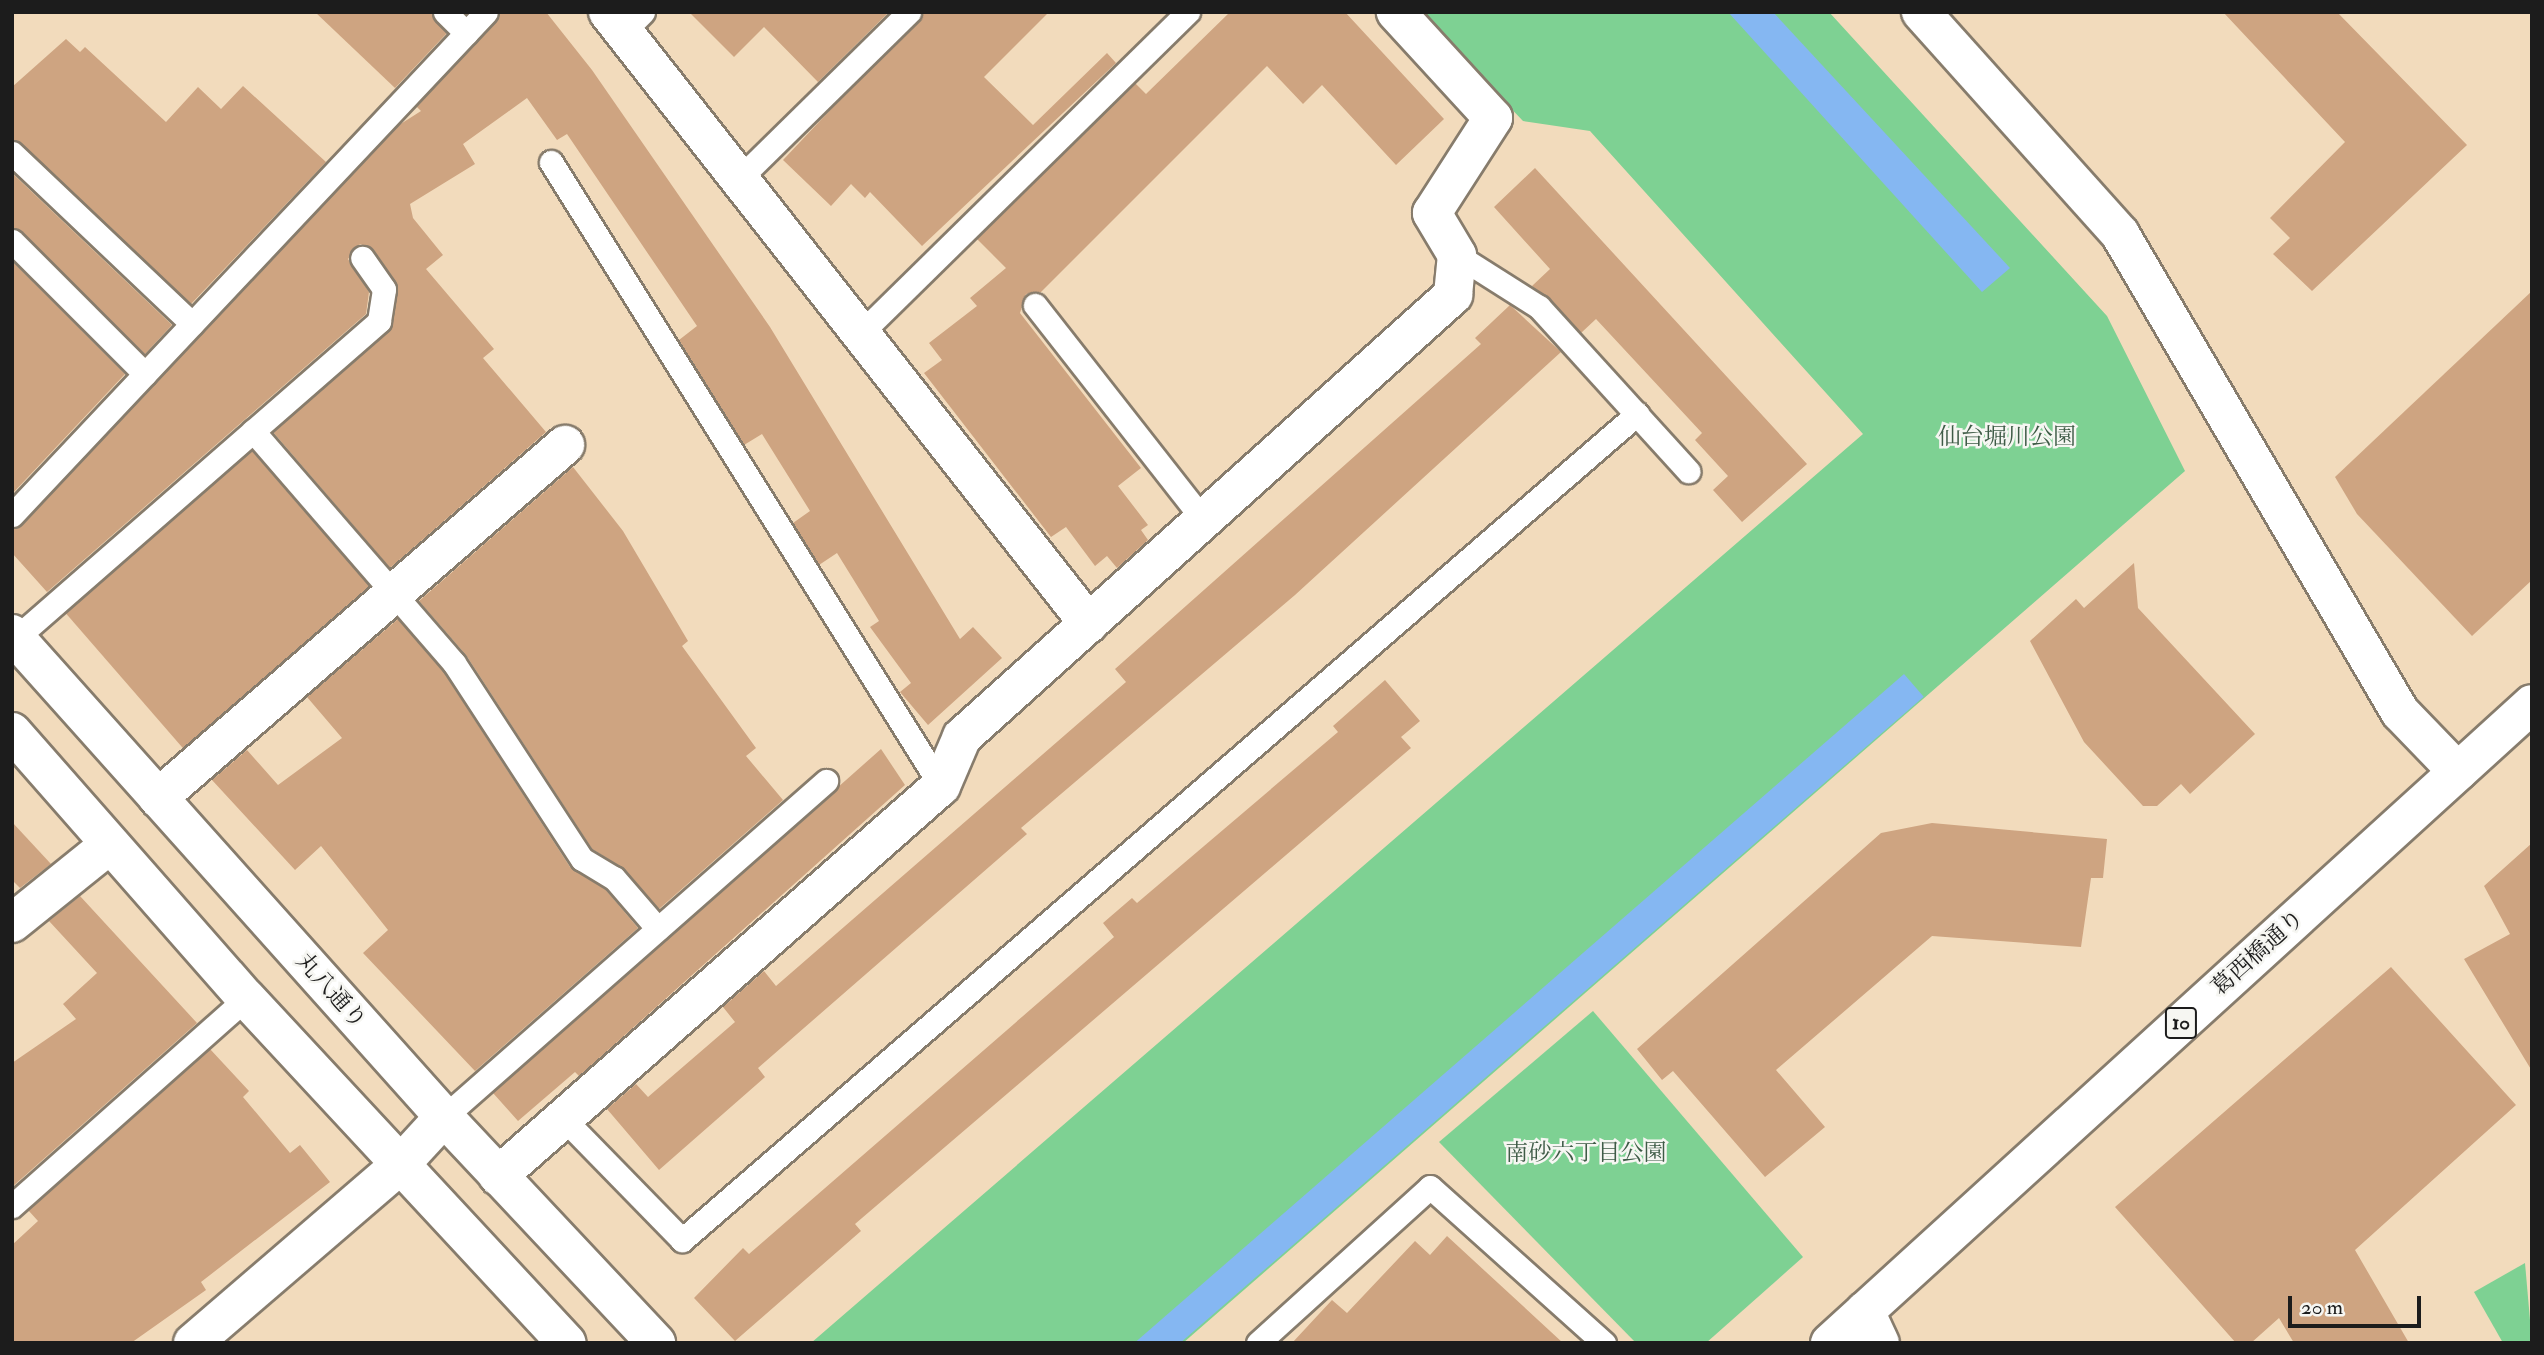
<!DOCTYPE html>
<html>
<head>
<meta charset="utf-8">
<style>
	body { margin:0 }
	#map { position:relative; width:2544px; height:1355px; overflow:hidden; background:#f2dbbc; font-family:"IM FELL Double Pica","Noto Serif JP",serif }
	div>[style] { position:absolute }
	.green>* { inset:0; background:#7ed193 }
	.water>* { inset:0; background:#85b7f2; transform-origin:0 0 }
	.building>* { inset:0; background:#cea481; transform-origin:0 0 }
	.roads { filter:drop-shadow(2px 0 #877c6c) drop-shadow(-2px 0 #877c6c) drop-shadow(0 2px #877c6c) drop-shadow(0 -2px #877c6c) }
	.service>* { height:23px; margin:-11.5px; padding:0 11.5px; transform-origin:11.5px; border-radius:11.5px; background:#fff }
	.minor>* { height:38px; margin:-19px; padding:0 19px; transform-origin:19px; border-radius:19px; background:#fff }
	.tertiary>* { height:38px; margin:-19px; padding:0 19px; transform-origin:19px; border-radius:19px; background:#fff }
	.secondary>* { height:38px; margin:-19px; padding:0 19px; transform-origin:19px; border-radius:19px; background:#fff }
	.primary>* { height:38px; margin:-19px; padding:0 19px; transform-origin:19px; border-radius:19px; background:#fff }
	span { translate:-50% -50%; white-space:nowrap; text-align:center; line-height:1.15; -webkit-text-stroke:5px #f6f6f2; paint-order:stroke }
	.shield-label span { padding:2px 5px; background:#f6f6f2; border:2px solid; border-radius:5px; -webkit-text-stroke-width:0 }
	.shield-label { font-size:21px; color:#1c1c1c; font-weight:700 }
	.park-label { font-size:23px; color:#3e5b46 }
	.street-label { font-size:23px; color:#1c1c1c }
	.frame { position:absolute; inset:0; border:14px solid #1c1c1c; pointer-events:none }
	.scale { position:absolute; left:2288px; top:1296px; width:133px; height:32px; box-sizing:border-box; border:4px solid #1c1c1c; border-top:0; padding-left:9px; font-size:21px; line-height:24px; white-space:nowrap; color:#1c1c1c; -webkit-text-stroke:5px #f6f6f2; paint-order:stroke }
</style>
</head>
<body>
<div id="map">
	<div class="green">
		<i style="clip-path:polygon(1419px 12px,1829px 12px,2107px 316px,2185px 471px,1183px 1343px,811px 1343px,1863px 434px,1590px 131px,1523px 121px)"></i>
		<i style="clip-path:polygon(1593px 1011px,1803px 1257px,1706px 1343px,1636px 1343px,1439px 1142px)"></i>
		<i style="clip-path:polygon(2525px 1263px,2532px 1343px,2503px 1343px,2474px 1292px)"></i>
	</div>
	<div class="water">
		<i style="clip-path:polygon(1728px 12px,1773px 12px,2010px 268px,1982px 292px)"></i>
		<i style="left:1904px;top:674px;width:30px;height:1022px;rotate:49deg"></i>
	</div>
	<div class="building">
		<i style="clip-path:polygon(315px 12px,431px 12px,447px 33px,395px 88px)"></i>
		<i style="clip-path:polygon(500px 12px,546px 12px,592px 70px,770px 327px,960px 639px,973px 627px,1002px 658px,928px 725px,900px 692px,911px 683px,870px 627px,879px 621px,837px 553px,819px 565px,793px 523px,810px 511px,762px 434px,744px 445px,679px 340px,697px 326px,567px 134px,557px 140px,527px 98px,463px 144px,475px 164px,410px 204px,413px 218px,443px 255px,426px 269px,494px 349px,483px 358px,546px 432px,390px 568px,273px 432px,393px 324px,396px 282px,373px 249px,360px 244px,348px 259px,369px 292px,366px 314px,47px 592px,12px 553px,12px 529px,399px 125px,421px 111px,416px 106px)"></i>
		<i style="clip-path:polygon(689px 12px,889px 12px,818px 82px,764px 27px,734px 57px)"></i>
		<i style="clip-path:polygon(923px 12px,1049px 12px,984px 77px,1033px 125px,1107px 53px,1116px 63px,922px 246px,870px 192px,865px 198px,851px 184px,831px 206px,783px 160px)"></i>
		<i style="clip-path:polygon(1230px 12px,1345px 12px,1444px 119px,1396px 165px,1322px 85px,1303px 104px,1267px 66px,1041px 292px,1026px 294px,1020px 313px,1141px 468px,1118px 486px,1148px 525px,1141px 530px,1148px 540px,1117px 568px,1107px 556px,1095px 566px,1066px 527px,1051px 537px,924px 373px,942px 360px,929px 343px,977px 306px,970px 298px,1006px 268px,977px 239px,1135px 83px,1146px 94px)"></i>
		<i style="clip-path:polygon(2223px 12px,2337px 12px,2467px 145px,2312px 291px,2273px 254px,2290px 238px,2270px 218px,2345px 142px)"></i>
		<i style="clip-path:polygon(66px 39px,80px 52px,85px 47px,166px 122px,198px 87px,221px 109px,243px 86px,326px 162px,191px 304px,12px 139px,12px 87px)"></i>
		<i style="clip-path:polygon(1535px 168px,1807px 464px,1742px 522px,1713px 490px,1728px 476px,1695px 440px,1702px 433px,1596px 319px,1581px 333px,1532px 286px,1550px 269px,1494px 207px)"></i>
		<i style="clip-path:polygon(12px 173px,172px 325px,145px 354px,12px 227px)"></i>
		<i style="clip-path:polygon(12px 261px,125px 374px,12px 494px)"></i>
		<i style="clip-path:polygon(2532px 291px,2532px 580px,2472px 636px,2357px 514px,2335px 477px)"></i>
		<i style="clip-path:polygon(1510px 305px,1561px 352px,1295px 595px,1021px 828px,1027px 834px,758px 1068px,765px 1077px,659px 1170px,607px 1109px,636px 1084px,648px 1097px,735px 1022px,723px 1007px,764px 971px,776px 986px,1126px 682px,1115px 669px,1481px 344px,1475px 338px)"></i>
		<i style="left:252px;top:451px;width:179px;height:247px;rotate:49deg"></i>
		<i style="clip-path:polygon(573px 467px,623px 531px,688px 641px,682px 646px,756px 748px,746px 756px,783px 800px,659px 909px,624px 869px,592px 849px,466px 655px,419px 601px)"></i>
		<i style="clip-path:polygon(2134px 563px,2138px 608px,2255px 734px,2190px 794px,2181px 784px,2157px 806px,2143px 806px,2084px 742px,2030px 641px,2076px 599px,2084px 608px)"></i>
		<i style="clip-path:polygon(398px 619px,443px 671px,570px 867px,605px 889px,638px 928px,475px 1071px,363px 953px,388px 930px,321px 846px,295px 870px,212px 780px,247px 750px,278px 785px,342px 738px,307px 697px)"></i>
		<i style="clip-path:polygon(1385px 680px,1420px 721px,1401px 737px,1411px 748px,855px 1224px,861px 1231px,735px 1341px,694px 1298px,743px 1248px,749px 1254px,1114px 937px,1103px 923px,1132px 898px,1137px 903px,1338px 732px,1333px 726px)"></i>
		<i style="clip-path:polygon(881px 749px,905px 785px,579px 1076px,575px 1072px,518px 1121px,493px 1093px)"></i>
		<i style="clip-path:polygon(12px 822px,51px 864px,20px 888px,12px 880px)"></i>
		<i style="clip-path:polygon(1932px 823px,2107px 839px,2103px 878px,2091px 878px,2081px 947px,1932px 936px,1776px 1070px,1825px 1127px,1765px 1177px,1673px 1071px,1662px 1080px,1637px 1049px,1881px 833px)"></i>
		<i style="clip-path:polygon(2532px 843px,2532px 1071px,2464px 959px,2510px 934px,2484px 886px)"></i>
		<i style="clip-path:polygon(80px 896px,197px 1023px,12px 1187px,12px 1063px,76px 1019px,63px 1004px,97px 973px,49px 921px)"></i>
		<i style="clip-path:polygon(2391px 967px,2516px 1105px,2355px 1250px,2409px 1343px,2294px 1343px,2279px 1318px,2251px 1343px,2236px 1343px,2115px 1207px)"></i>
		<i style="clip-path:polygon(210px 1049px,249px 1091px,243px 1097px,290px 1153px,300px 1145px,330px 1182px,201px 1282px,206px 1290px,131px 1343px,12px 1343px,12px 1245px,38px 1221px,28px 1210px)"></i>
		<i style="clip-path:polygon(1447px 1236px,1563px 1343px,1292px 1343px,1332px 1300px,1347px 1313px,1415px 1241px,1430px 1255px)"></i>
	</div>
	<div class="roads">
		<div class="service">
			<i style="left:445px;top:12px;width:30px;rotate:45deg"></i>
			<i style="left:626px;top:29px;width:24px;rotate:-45deg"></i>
			<i style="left:12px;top:153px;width:248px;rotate:43.5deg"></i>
			<i style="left:551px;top:162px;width:736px;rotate:57.99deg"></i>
			<i style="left:740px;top:178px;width:237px;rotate:-44.5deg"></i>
			<i style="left:12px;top:241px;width:188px;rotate:45deg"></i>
			<i style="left:1457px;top:255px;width:97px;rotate:32.4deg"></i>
			<i style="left:1539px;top:307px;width:222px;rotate:47.7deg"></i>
			<i style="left:1035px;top:305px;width:277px;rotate:51.9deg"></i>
			<i style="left:860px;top:334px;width:460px;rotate:-44.5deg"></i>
			<i style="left:253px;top:431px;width:307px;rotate:49.1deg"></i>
			<i style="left:454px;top:663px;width:234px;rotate:56.9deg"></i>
			<i style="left:582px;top:859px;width:37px;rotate:31deg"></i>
			<i style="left:614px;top:878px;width:67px;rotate:49.2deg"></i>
			<i style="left:12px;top:515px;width:691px;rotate:-46.7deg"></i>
			<i style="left:16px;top:638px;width:482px;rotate:-41.1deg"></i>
			<i style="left:379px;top:321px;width:32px;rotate:-81deg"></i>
			<i style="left:384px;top:289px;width:38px;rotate:-125deg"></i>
			<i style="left:444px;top:1117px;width:509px;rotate:-41.33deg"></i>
			<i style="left:562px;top:1117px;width:172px;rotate:45.7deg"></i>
			<i style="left:682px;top:1240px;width:1263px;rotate:-40.86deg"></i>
			<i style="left:12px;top:1206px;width:313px;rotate:-41.6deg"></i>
			<i style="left:1258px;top:1343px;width:232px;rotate:-42.2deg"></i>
			<i style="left:1430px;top:1187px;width:234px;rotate:41.9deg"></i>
		</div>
		<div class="minor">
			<i style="left:608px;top:12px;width:778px;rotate:51.83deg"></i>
			<i style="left:158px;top:798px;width:539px;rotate:-40.94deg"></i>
			<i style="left:12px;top:923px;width:124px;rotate:-38.8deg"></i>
			<i style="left:498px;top:1176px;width:590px;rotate:-41.36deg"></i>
			<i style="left:941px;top:786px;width:53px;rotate:-66.8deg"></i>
			<i style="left:962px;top:737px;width:661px;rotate:-41.99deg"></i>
			<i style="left:1453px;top:295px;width:40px;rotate:-84.3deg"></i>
			<i style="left:1457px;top:255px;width:49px;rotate:-120.8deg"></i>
			<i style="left:1432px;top:213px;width:113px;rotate:-57.3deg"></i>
			<i style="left:1493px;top:118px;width:144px;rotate:-132.5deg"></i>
			<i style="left:1865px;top:1311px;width:35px;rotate:65deg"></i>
		</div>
		<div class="tertiary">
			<i style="left:1921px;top:12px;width:298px;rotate:48.1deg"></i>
			<i style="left:2120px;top:234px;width:554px;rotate:59.64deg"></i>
			<i style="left:2400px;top:712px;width:83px;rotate:46deg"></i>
			<i style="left:193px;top:1343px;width:272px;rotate:-40.7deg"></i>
			<i style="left:399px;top:1166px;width:67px;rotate:-47.4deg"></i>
		</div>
		<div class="secondary">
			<i style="left:12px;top:634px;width:648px;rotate:48.19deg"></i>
			<i style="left:444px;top:1117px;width:310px;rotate:46.8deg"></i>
			<i style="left:12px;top:732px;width:354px;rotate:48.7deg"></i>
			<i style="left:246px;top:998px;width:471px;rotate:47.1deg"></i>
		</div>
		<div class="primary">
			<i style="left:1830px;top:1343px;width:949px;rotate:-42.31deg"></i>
		</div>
	</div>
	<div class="shield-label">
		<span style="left:2181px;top:1023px">10</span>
	</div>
	<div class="park-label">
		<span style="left:2007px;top:437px">仙台堀川公園</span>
		<span style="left:1586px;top:1153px">南砂六丁目公園</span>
	</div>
	<div class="street-label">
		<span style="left:2258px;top:953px;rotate:-42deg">葛西橋通り</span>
		<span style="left:331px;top:991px;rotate:48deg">丸八通り</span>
	</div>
	<div class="frame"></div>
	<div class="scale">20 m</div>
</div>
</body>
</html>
